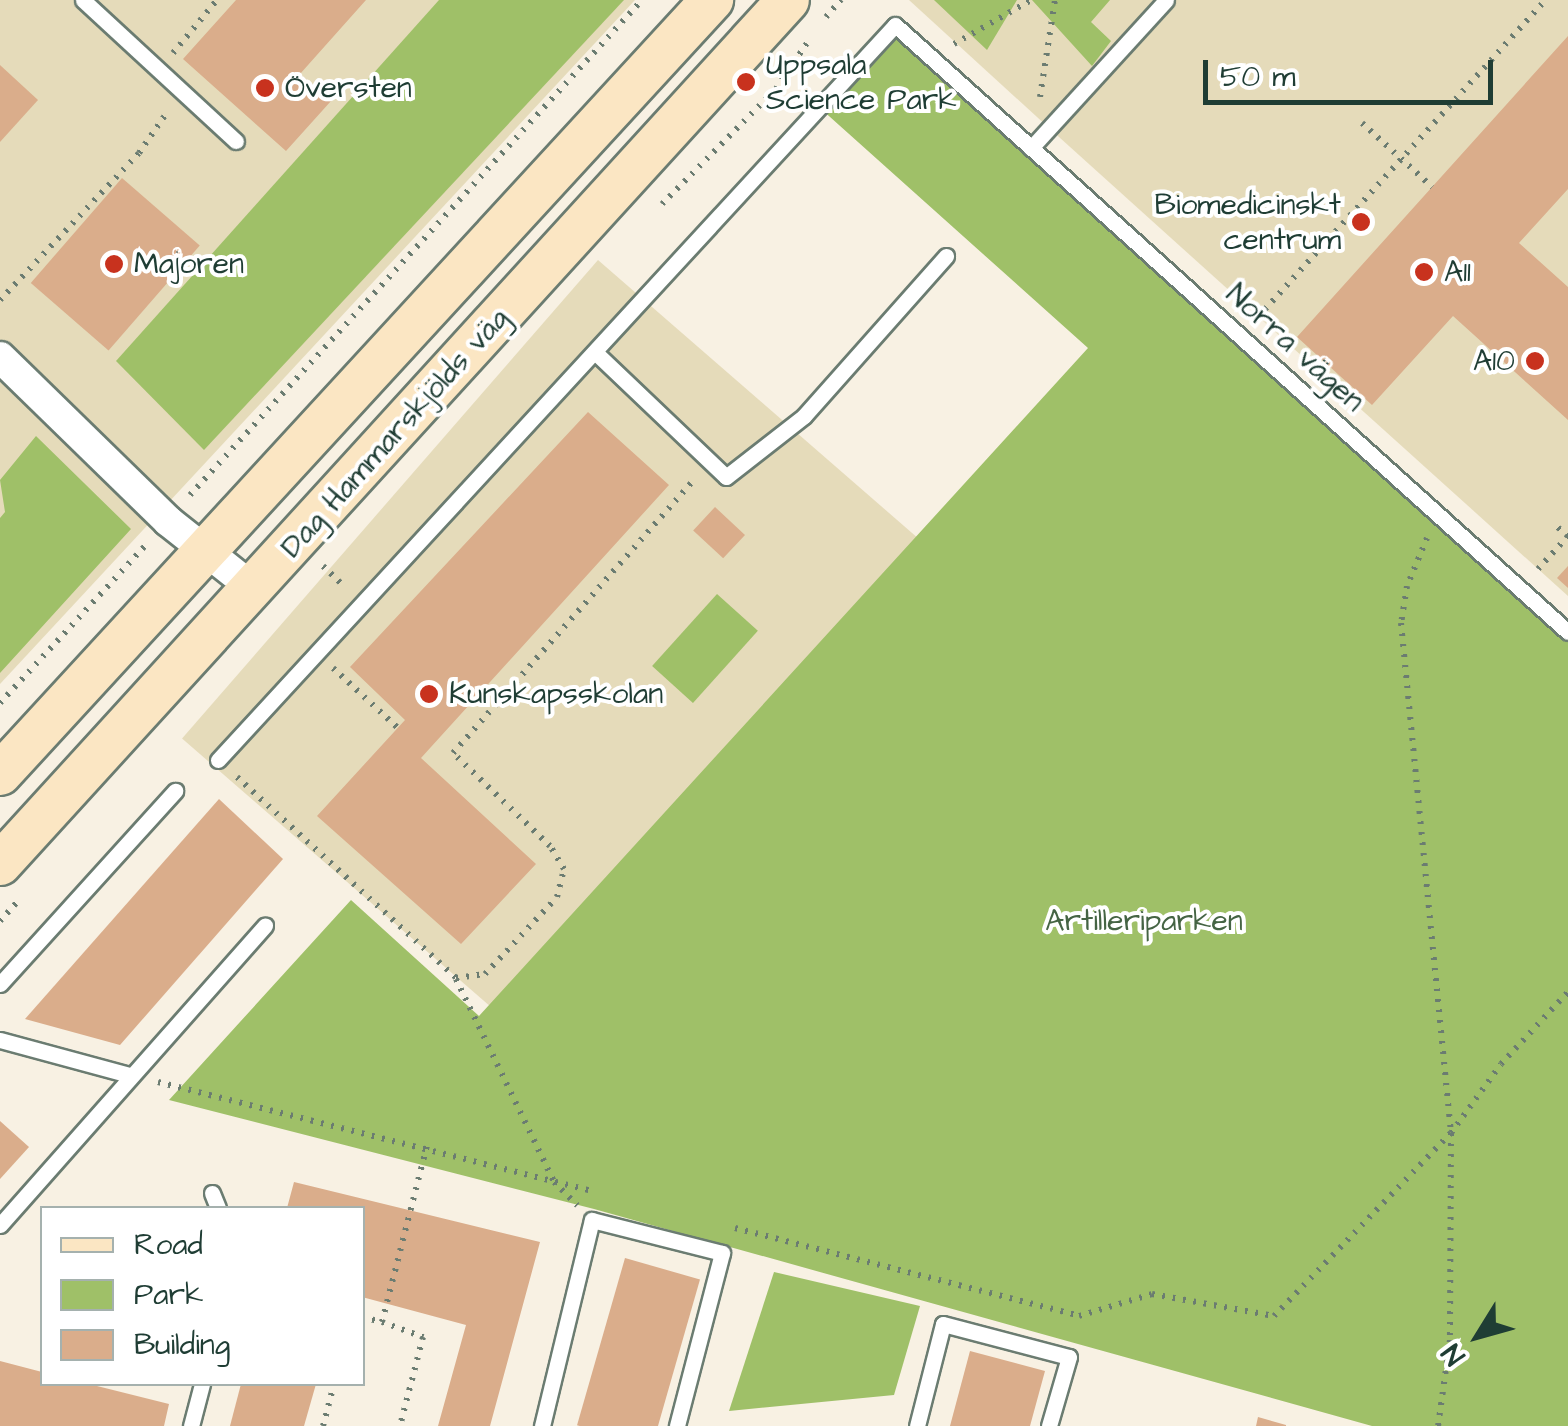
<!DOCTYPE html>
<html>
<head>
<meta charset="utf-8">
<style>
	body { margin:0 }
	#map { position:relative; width:1568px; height:1426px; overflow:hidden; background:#f8f1e3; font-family:"Architects Daughter",sans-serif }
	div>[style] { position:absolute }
	.built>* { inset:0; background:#e5dbba; transform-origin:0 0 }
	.green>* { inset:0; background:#9fc068; transform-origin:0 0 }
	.building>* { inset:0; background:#daad8b; transform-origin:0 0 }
	.path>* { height:6px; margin-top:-3px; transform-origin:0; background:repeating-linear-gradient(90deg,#6b7c71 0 2.5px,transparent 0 10.5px) }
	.roads { filter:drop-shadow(2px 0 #6b7c71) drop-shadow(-2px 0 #6b7c71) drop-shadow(0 2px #6b7c71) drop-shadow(0 -2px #6b7c71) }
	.service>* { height:15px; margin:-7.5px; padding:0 7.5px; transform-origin:7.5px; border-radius:7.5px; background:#fff }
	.minor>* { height:30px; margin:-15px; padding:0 15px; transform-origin:15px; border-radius:15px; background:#fff }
	.secondary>* { height:42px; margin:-21px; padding:0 21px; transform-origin:21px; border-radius:21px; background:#fbe6c3 }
	.dots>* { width:28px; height:28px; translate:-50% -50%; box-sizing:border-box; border:5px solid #fff; border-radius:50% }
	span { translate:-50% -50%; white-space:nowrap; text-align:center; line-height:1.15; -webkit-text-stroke:8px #fff; paint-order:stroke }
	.poi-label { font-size:30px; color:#1f3d34 }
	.left { translate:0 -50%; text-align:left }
	.right { translate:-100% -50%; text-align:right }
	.street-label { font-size:30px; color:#1f3d34 }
	.park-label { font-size:30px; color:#456444 }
	.legend { position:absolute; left:40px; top:1206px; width:325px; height:180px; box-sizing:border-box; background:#fff; border:2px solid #a5b1ae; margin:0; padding:12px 18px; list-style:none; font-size:30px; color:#1f3d34 }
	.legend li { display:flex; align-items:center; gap:20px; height:50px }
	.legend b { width:50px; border:2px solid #a5b1ae }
	.north { position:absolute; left:1428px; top:1286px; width:100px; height:100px; -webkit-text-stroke:8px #fff; paint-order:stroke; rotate:233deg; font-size:28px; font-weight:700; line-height:40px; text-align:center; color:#1f3d34 }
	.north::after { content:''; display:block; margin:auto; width:35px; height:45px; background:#1f3d34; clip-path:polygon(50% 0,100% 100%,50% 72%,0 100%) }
	.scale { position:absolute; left:1203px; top:60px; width:290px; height:45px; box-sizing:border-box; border:5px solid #1f3d34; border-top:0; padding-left:12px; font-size:30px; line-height:35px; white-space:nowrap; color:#1f3d34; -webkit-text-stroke:8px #fff; paint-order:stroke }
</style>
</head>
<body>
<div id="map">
	<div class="built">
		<i style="clip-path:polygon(0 0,635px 0,0 684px)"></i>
		<i style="clip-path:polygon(909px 0,1568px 0,1568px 596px,1049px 128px)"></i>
		<i style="left:598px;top:260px;width:423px;height:634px;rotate:41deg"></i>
	</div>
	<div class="green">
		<i style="clip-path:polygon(439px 0,624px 0,204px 450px,116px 361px)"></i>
		<i style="clip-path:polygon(934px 0,1017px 0,987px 50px)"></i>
		<i style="clip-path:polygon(1032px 0,1110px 0,1091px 22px,1111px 41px,1092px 66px)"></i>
		<i style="clip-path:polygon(895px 25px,1568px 632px,1568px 1426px,1372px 1426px,594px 1209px,169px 1100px,351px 900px,479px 1016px,1088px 348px,820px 108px)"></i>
		<i style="clip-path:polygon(36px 436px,131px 529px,0 673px,0 518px,5px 512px,0 480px)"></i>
		<i style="left:717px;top:594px;width:55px;height:97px;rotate:42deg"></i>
		<i style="clip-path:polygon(774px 1272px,920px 1306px,894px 1395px,729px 1411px)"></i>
	</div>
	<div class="building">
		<i style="clip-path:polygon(236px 0,366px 0,300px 74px,331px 101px,286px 151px,183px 59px)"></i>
		<i style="clip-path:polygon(1568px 36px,1568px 189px,1519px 243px,1568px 287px,1568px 420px,1453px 316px,1372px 405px,1297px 337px)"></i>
		<i style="clip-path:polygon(0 65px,38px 100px,0 142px)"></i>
		<i style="left:122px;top:178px;width:103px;height:139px;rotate:41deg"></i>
		<i style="clip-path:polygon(588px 412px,669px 485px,421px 758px,536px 864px,461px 944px,317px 816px,405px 720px,350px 667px)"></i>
		<i style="left:715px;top:507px;width:41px;height:32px;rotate:43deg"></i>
		<i style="clip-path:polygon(1568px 566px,1568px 588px,1557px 578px)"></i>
		<i style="clip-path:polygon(219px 799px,283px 859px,120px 1045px,25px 1019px)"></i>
		<i style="clip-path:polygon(0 1121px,29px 1147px,0 1179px)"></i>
		<i style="clip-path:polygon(294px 1182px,540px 1242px,490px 1426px,438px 1426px,466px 1325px,362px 1297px,362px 1208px,287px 1208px)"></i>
		<i style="left:625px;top:1258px;width:78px;height:174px;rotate:16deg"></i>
		<i style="clip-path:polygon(970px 1351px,1045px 1371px,1030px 1426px,950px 1426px)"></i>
		<i style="clip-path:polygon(0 1361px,42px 1372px,42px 1384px,89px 1384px,169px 1404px,164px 1426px,0 1426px)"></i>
		<i style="clip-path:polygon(241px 1384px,316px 1384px,304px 1426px,230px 1426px)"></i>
		<i style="clip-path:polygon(1258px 1417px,1286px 1425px,1286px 1426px,1256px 1426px)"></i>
	</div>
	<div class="path">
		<i style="left:826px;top:17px;width:23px;rotate:-49deg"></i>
		<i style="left:954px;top:44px;width:89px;rotate:-29.7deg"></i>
		<i style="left:173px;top:53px;width:69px;rotate:-50.3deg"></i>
		<i style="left:1040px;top:97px;width:98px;rotate:-81.2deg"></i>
		<i style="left:1362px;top:123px;width:95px;rotate:42.4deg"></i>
		<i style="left:662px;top:204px;width:162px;rotate:-45.3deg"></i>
		<i style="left:776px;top:89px;width:55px;rotate:-56deg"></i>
		<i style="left:0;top:300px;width:202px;rotate:-46.6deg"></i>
		<i style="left:139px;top:153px;width:51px;rotate:-55.4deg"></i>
		<i style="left:1258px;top:317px;width:428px;rotate:-47.8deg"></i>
		<i style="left:190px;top:495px;width:670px;rotate:-47.6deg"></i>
		<i style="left:1427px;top:538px;width:52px;rotate:112.6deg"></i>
		<i style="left:1407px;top:586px;width:37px;rotate:99deg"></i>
		<i style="left:1401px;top:623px;width:512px;rotate:84.4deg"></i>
		<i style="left:1451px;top:1133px;width:207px;rotate:90.3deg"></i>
		<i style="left:1450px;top:1340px;width:87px;rotate:97.9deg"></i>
		<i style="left:323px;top:566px;width:28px;rotate:44deg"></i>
		<i style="left:1538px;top:569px;width:45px;rotate:-47.7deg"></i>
		<i style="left:1568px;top:536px;width:17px;rotate:-140deg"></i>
		<i style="left:333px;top:668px;width:88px;rotate:42.7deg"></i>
		<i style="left:0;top:703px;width:214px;rotate:-47.3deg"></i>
		<i style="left:237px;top:777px;width:297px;rotate:42.5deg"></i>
		<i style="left:456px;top:978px;width:29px;rotate:-8deg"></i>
		<i style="left:485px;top:974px;width:105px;rotate:-46.9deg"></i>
		<i style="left:557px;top:897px;width:29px;rotate:-76deg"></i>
		<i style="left:564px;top:869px;width:27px;rotate:-121deg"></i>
		<i style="left:550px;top:846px;width:134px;rotate:-136.2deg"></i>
		<i style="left:453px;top:753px;width:363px;rotate:-48.6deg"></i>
		<i style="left:0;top:921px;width:28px;rotate:-48deg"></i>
		<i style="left:456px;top:979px;width:225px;rotate:64.2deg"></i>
		<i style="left:554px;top:1182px;width:33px;rotate:45deg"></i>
		<i style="left:158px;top:1082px;width:447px;rotate:14.1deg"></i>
		<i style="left:735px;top:1228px;width:355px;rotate:14.3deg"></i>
		<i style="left:1079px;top:1316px;width:76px;rotate:-16.8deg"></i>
		<i style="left:1152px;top:1294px;width:124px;rotate:10.2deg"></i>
		<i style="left:1274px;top:1316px;width:255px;rotate:-46deg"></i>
		<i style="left:1451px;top:1133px;width:85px;rotate:-54.1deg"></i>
		<i style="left:1501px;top:1064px;width:98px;rotate:-47.1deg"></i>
		<i style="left:362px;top:1317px;width:21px;rotate:14deg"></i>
		<i style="left:382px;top:1322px;width:183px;rotate:-75.7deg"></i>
		<i style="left:382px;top:1322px;width:44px;rotate:20.1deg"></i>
		<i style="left:423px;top:1337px;width:92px;rotate:104.5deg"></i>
		<i style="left:323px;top:1426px;width:43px;rotate:-75.3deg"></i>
	</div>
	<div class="roads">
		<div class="service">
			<i style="left:83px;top:0;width:208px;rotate:42.7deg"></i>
			<i style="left:1031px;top:148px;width:200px;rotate:-47.6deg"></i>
			<i style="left:597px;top:354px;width:178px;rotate:43.6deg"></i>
			<i style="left:726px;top:477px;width:99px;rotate:-38deg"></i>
			<i style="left:804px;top:416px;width:214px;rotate:-48.4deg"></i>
			<i style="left:218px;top:760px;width:999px;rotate:-47.35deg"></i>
			<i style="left:895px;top:25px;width:906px;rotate:42.05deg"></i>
			<i style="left:0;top:984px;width:261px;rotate:-47.8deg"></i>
			<i style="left:0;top:1040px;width:135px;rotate:15.1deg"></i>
			<i style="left:212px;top:1193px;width:16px;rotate:68deg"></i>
			<i style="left:0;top:1225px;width:400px;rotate:-48.5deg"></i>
			<i style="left:191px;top:1426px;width:43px;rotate:-75.3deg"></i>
			<i style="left:542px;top:1426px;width:212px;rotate:-76.4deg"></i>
			<i style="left:592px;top:1220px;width:134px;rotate:14.2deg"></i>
			<i style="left:722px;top:1253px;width:179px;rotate:104.6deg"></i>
			<i style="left:917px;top:1426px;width:105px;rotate:-75.7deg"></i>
			<i style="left:943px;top:1324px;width:130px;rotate:14.7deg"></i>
			<i style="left:1069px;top:1357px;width:72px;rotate:106.2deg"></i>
		</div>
		<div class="minor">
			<i style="left:0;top:357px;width:235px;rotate:44.3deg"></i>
			<i style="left:168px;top:521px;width:110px;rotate:38.3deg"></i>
		</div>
		<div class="secondary">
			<i style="left:0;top:774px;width:1052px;rotate:-47.39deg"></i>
			<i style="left:0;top:864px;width:1169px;rotate:-47.63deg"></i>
		</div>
	</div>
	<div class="dots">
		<i style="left:746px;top:82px;background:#c8321e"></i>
		<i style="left:265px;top:88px;background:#c8321e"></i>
		<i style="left:1361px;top:222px;background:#c8321e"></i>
		<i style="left:114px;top:264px;background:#c8321e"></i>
		<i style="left:1424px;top:272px;background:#c8321e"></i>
		<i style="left:1535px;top:361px;background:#c8321e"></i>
		<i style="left:429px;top:694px;background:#c8321e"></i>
	</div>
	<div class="poi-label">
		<span class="left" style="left:766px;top:82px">Uppsala<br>Science Park</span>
		<span class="left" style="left:285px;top:88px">Översten</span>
		<span class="right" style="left:1341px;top:222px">Biomedicinskt<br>centrum</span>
		<span class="left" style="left:134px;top:264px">Majoren</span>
		<span class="left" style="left:1444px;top:272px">A11</span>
		<span class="right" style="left:1515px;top:361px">A10</span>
		<span class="left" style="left:449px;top:694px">Kunskapsskolan</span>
	</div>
	<div class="street-label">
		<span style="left:1295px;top:348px;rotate:42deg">Norra vägen</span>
		<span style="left:395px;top:433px;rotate:-48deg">Dag Hammarskjölds väg</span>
	</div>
	<div class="park-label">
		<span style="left:1144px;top:921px">Artilleriparken</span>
	</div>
	<ul class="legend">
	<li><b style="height:12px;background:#fbe6c3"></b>Road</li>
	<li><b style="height:28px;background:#9fc068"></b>Park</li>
	<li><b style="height:28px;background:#daad8b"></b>Building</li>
	</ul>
	<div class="north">N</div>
	<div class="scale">50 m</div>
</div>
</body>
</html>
